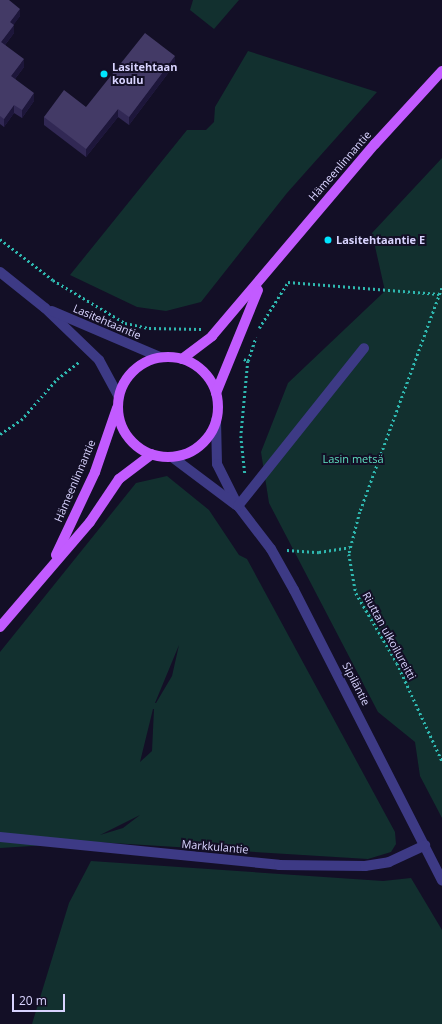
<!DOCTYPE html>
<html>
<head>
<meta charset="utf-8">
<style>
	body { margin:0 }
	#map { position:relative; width:442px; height:1024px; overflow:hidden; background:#130f26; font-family:"Open Sans",sans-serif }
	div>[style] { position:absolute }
	.green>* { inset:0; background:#12302f }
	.path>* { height:2.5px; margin-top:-1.25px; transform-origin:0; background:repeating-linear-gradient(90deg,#2fb8b0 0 2px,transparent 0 5px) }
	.minor>* { height:10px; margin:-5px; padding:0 5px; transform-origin:5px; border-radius:5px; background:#3d3a85 }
	.major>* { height:10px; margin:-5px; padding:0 5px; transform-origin:5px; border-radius:5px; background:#c25bff }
	.major>.ring { margin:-5px; padding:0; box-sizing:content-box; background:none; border:10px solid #c25bff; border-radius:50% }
	.wall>* { inset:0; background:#312854 }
	.shaded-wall>* { inset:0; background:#1d163a }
	.building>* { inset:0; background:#433a66 }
	.dots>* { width:11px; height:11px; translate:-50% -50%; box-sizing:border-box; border:2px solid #130f26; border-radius:50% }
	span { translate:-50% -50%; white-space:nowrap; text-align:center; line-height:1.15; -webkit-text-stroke:4px #130f26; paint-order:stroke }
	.poi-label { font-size:11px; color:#d9d4ff; font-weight:700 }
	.left { translate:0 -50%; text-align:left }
	.street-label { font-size:11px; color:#d9d4ff }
	.park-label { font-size:11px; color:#5fe0c0 }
	.scale { position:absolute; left:12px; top:994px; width:53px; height:18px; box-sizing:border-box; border:2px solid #d9d4ff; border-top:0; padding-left:5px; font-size:12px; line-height:14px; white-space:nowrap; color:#d9d4ff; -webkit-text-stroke:3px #130f26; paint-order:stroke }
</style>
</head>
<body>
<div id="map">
	<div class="green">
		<i style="clip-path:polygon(193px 0,239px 0,214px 29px,190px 10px)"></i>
		<i style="clip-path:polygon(248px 51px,377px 92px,287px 193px,201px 302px,166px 311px,137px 307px,70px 275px,187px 130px,206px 130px,214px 122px,215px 107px)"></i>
		<i style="clip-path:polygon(442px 158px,442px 818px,420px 776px,415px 742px,378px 712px,269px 503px,261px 452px,288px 383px,385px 291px,372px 233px)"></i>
		<i style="clip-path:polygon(evenodd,167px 476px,209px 510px,239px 555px,247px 559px,395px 832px,396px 844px,391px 852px,368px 859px,96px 842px,0 848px,0 652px,136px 483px,167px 476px,179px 645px,172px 676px,156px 703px,155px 703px,179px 645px,167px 476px,154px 709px,152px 751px,140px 762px,153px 709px,154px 709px,167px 476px,140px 815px,123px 828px,100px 835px,140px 815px)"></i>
		<i style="clip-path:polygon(91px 861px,383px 881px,411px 878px,442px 930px,442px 1024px,32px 1024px,69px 903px)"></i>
	</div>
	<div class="path">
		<i style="left:0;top:239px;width:67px;rotate:37.7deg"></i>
		<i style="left:53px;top:280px;width:84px;rotate:30.8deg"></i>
		<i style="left:125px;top:323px;width:25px;rotate:12deg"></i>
		<i style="left:149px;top:328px;width:52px;rotate:1.1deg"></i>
		<i style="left:442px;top:288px;width:239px;rotate:110.1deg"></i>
		<i style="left:360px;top:512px;width:43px;rotate:104.7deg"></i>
		<i style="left:349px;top:554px;width:40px;rotate:80deg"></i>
		<i style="left:356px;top:593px;width:81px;rotate:59.6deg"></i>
		<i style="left:397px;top:663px;width:108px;rotate:65.3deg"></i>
		<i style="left:259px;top:328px;width:54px;rotate:-57.8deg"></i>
		<i style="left:288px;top:282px;width:152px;rotate:4.5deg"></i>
		<i style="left:244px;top:359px;width:4px;rotate:27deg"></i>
		<i style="left:248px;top:361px;width:75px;rotate:95.3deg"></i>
		<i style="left:241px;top:436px;width:39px;rotate:84deg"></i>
		<i style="left:248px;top:361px;width:25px;rotate:-72deg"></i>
		<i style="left:0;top:434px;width:25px;rotate:-34deg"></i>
		<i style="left:21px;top:420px;width:55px;rotate:-48.7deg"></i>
		<i style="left:57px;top:379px;width:29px;rotate:-38deg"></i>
		<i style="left:287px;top:550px;width:32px;rotate:4deg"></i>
		<i style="left:319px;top:552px;width:31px;rotate:-9deg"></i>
	</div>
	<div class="minor">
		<i style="left:0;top:272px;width:58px;rotate:38.7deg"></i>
		<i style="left:45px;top:308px;width:75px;rotate:43.9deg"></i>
		<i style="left:99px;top:360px;width:42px;rotate:61.6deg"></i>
		<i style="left:52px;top:311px;width:117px;rotate:23.1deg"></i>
		<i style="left:216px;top:420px;width:44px;rotate:88.7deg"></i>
		<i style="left:217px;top:464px;width:47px;rotate:63.4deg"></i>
		<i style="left:238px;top:506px;width:54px;rotate:52.5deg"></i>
		<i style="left:271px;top:549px;width:47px;rotate:60.7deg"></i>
		<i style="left:294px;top:590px;width:326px;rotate:63deg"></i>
		<i style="left:172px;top:457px;width:80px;rotate:36.9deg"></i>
		<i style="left:238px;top:506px;width:202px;rotate:-51.4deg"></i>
		<i style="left:0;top:837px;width:280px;rotate:5.7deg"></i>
		<i style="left:279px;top:865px;width:86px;rotate:0.7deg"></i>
		<i style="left:365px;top:866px;width:24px;rotate:-9deg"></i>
		<i style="left:389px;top:862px;width:40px;rotate:-25deg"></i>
	</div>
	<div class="major">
		<i class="ring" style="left:118px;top:357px;width:90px;height:90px"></i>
		<i style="left:182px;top:359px;width:38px;rotate:-37deg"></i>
		<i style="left:212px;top:336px;width:252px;rotate:-49.7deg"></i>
		<i style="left:375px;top:144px;width:99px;rotate:-47.5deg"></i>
		<i style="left:216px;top:393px;width:111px;rotate:-67.8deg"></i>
		<i style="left:56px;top:555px;width:92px;rotate:-64.8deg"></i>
		<i style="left:95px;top:472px;width:68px;rotate:-71deg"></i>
		<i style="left:0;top:627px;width:138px;rotate:-49.4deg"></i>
		<i style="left:90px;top:522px;width:52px;rotate:-56deg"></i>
		<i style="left:119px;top:479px;width:41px;rotate:-37.1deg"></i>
	</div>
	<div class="wall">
		<i style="clip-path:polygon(0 0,20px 16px,13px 25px,14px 33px,5px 45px,24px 67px,15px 79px,34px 101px,22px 118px,14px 113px,4px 127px,0 124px)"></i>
		<i style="clip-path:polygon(175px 64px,129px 125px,118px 117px,86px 157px,44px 125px,44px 117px,86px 107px)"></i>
	</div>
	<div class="shaded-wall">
		<i style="clip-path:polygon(20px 9px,20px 16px,10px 30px,10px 22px)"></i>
		<i style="clip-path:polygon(14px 25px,14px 33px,1px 50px,1px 42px)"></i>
		<i style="clip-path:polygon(175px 56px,175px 64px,129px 125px,129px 117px)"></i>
		<i style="clip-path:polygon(24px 59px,24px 67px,11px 84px,11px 76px)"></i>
		<i style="clip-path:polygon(34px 93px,34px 101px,22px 118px,22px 110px)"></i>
		<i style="clip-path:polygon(14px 105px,14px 113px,4px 127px,4px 119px)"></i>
		<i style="clip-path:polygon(118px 109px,118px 117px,86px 157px,86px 149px)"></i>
	</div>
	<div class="building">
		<i style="clip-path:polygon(0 0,9px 0,20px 9px,10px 22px,14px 25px,1px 42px,24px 59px,11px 76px,34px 93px,22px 110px,14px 105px,4px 119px,0 116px)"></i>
		<i style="clip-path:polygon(145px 33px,175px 56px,129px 117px,118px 109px,86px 149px,44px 117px,64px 90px,86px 107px)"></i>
	</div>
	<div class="dots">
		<i style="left:104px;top:74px;background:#00e5ff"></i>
		<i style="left:328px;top:240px;background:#00e5ff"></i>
	</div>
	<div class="poi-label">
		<span class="left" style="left:112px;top:74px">Lasitehtaan<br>koulu</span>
		<span class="left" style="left:336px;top:240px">Lasitehtaantie E</span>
	</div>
	<div class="street-label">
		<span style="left:340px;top:166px;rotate:-49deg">Hämeenlinnantie</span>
		<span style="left:107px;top:322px;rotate:23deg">Lasitehtaantie</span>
		<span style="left:75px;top:481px;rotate:-67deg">Hämeenlinnantie</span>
		<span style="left:389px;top:636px;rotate:61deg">Riuttan ulkoilureitti</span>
		<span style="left:356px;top:684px;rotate:63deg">Sipiläntie</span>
		<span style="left:215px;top:847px;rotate:5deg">Markkulantie</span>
	</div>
	<div class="park-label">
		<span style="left:353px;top:459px">Lasin metsä</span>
	</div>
	<div class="scale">20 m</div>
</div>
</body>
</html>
